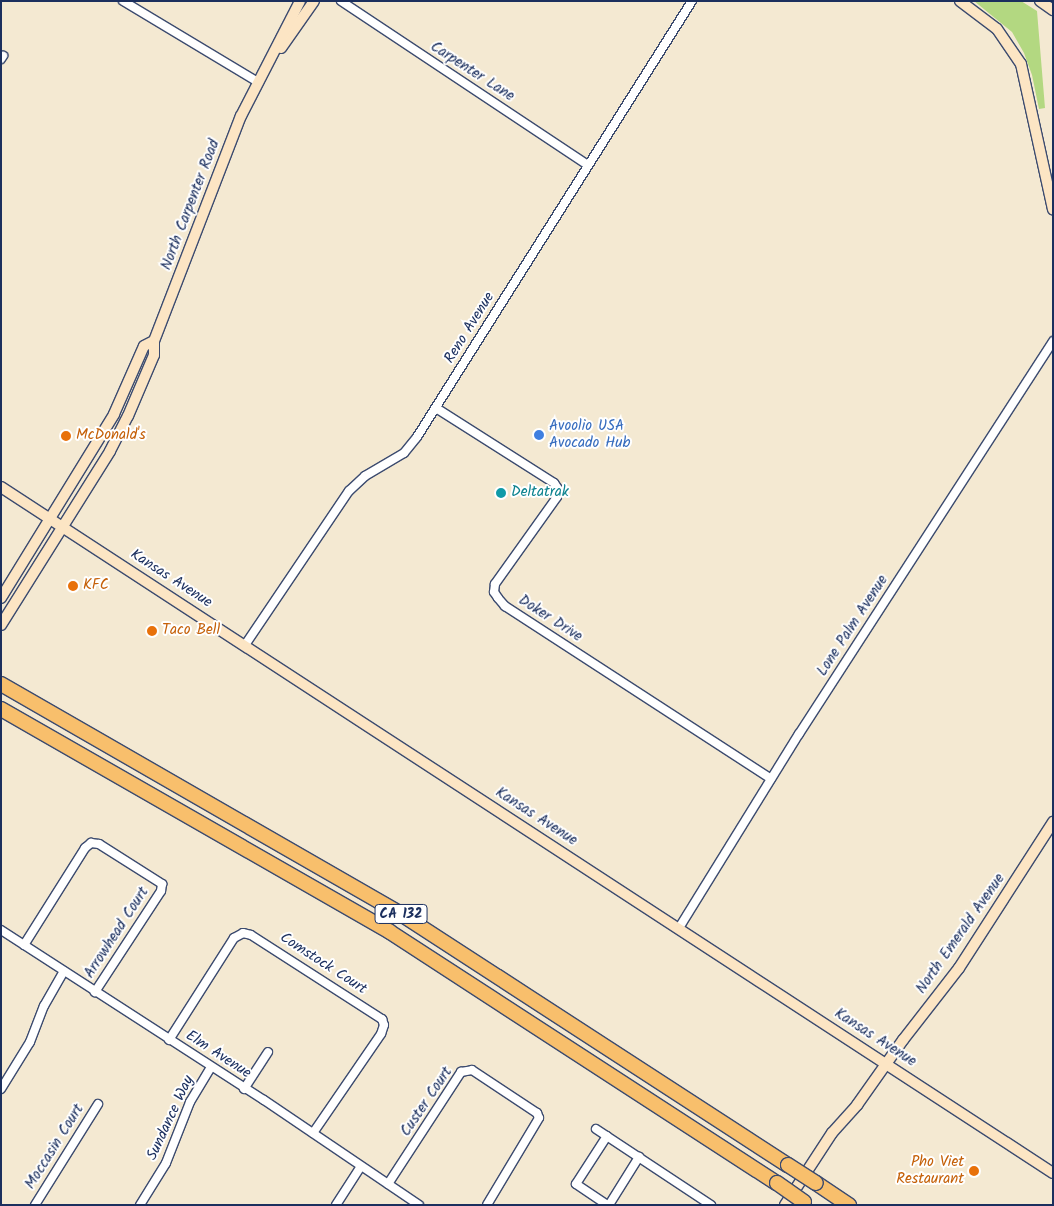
<!DOCTYPE html>
<html>
<head>
<meta charset="utf-8">
<style>
	body { margin:0 }
	#map { position:relative; width:1054px; height:1206px; overflow:hidden; background:#f4e9d2; font-family:Kalam,sans-serif }
	div>[style] { position:absolute }
	.green>* { inset:0; background:#b3d881 }
	.roads { filter:drop-shadow(1px 0 #3c4b6f) drop-shadow(-1px 0 #3c4b6f) drop-shadow(0 1px #3c4b6f) drop-shadow(0 -1px #3c4b6f) }
	.street>* { height:8px; margin:-4px; padding:0 4px; transform-origin:4px; border-radius:4px; background:#fff }
	.secondary>* { height:10px; margin:-5px; padding:0 5px; transform-origin:5px; border-radius:5px; background:#fce5c4 }
	.highway>* { height:14px; margin:-7px; padding:0 7px; transform-origin:7px; border-radius:7px; background:#f8bf6c }
	.bridges { filter:drop-shadow(1px 0 #3c4b6f) drop-shadow(-1px 0 #3c4b6f) drop-shadow(0 1px #3c4b6f) drop-shadow(0 -1px #3c4b6f) }
	.highway-bridge>* { height:14px; margin:-7px; padding:0 7px; transform-origin:7px; border-radius:7px; background:#f8bf6c }
	.dots>* { width:14px; height:14px; translate:-50% -50%; box-sizing:border-box; border:2px solid #fff; border-radius:50% }
	span { translate:-50% -50%; white-space:nowrap; text-align:center; line-height:1.15; -webkit-text-stroke:4px #fff; paint-order:stroke }
	.shield-label span { padding:1px 4px; background:#fff; border:1px solid; border-radius:4px; -webkit-text-stroke-width:0 }
	.shield-label { font-size:14px; color:#1b2f5e; font-weight:700 }
	.street-label { font-size:15px; color:#1b2f5e }
	.shop-label { font-size:15px; color:#366cbe }
	.left { translate:0 -50%; text-align:left }
	.food-label { font-size:15px; color:#c56008 }
	.right { translate:-100% -50%; text-align:right }
	.culture-label { font-size:15px; color:#0d838f }
	.frame { position:absolute; inset:0; border:2px solid #1b2f5e; pointer-events:none }
</style>
</head>
<body>
<div id="map">
	<div class="green">
		<i style="clip-path:polygon(974px 1px,1021px 1px,1037px 11px,1045px 108px,1039px 109px,1032px 75px,1024px 53px,1012px 32px)"></i>
	</div>
	<div class="roads">
		<div class="street">
			<i style="left:123px;top:1px;width:157px;rotate:31deg"></i>
			<i style="left:341px;top:1px;width:296px;rotate:33.6deg"></i>
			<i style="left:1px;top:59px;width:4px;rotate:-56deg"></i>
			<i style="left:436px;top:408px;width:140px;rotate:32.4deg"></i>
			<i style="left:554px;top:483px;width:9px;rotate:54deg"></i>
			<i style="left:559px;top:490px;width:7px;rotate:106deg"></i>
			<i style="left:557px;top:497px;width:107px;rotate:125.5deg"></i>
			<i style="left:495px;top:584px;width:8px;rotate:97deg"></i>
			<i style="left:494px;top:592px;width:7px;rotate:56deg"></i>
			<i style="left:498px;top:598px;width:11px;rotate:49deg"></i>
			<i style="left:505px;top:606px;width:317px;rotate:33deg"></i>
			<i style="left:245px;top:645px;width:186px;rotate:-56deg"></i>
			<i style="left:349px;top:491px;width:22px;rotate:-43deg"></i>
			<i style="left:365px;top:476px;width:45px;rotate:-30.5deg"></i>
			<i style="left:404px;top:453px;width:21px;rotate:-51deg"></i>
			<i style="left:417px;top:437px;width:515px;rotate:-57.76deg"></i>
			<i style="left:679px;top:928px;width:228px;rotate:-58.3deg"></i>
			<i style="left:799px;top:734px;width:468px;rotate:-57.1deg"></i>
			<i style="left:1px;top:930px;width:313px;rotate:32.9deg"></i>
			<i style="left:264px;top:1100px;width:187px;rotate:34.1deg"></i>
			<i style="left:24px;top:945px;width:115px;rotate:-57.8deg"></i>
			<i style="left:85px;top:848px;width:8px;rotate:-40deg"></i>
			<i style="left:91px;top:843px;width:8px;rotate:7deg"></i>
			<i style="left:99px;top:844px;width:75px;rotate:32.4deg"></i>
			<i style="left:162px;top:884px;width:7px;rotate:98deg"></i>
			<i style="left:161px;top:891px;width:121px;rotate:123.2deg"></i>
			<i style="left:169px;top:1040px;width:121px;rotate:-57.5deg"></i>
			<i style="left:234px;top:938px;width:10px;rotate:-29deg"></i>
			<i style="left:243px;top:933px;width:8px;rotate:14deg"></i>
			<i style="left:251px;top:935px;width:156px;rotate:32.7deg"></i>
			<i style="left:382px;top:1019px;width:6px;rotate:72deg"></i>
			<i style="left:384px;top:1025px;width:9px;rotate:108deg"></i>
			<i style="left:381px;top:1034px;width:120px;rotate:124.5deg"></i>
			<i style="left:1px;top:1089px;width:55px;rotate:-58.3deg"></i>
			<i style="left:30px;top:1042px;width:39px;rotate:-69deg"></i>
			<i style="left:44px;top:1006px;width:40px;rotate:-60.3deg"></i>
			<i style="left:244px;top:1089px;width:44px;rotate:-57deg"></i>
			<i style="left:596px;top:1129px;width:138px;rotate:33.5deg"></i>
			<i style="left:607px;top:1136px;width:57px;rotate:122.9deg"></i>
			<i style="left:576px;top:1184px;width:37px;rotate:34deg"></i>
			<i style="left:388px;top:1184px;width:134px;rotate:-56.9deg"></i>
			<i style="left:461px;top:1072px;width:11px;rotate:-10deg"></i>
			<i style="left:472px;top:1070px;width:78px;rotate:33.5deg"></i>
			<i style="left:537px;top:1113px;width:5px;rotate:68deg"></i>
			<i style="left:539px;top:1118px;width:101px;rotate:120.9deg"></i>
			<i style="left:35px;top:1205px;width:119px;rotate:-58deg"></i>
			<i style="left:140px;top:1205px;width:49px;rotate:-58.2deg"></i>
			<i style="left:166px;top:1163px;width:66px;rotate:-68.5deg"></i>
			<i style="left:190px;top:1102px;width:41px;rotate:-59deg"></i>
			<i style="left:336px;top:1205px;width:46px;rotate:-57.3deg"></i>
			<i style="left:609px;top:1205px;width:57px;rotate:-58deg"></i>
		</div>
		<div class="secondary">
			<i style="left:960px;top:1px;width:46px;rotate:37.1deg"></i>
			<i style="left:997px;top:29px;width:42px;rotate:55.6deg"></i>
			<i style="left:1021px;top:64px;width:149px;rotate:77.6deg"></i>
			<i style="left:1040px;top:1px;width:16px;rotate:35deg"></i>
			<i style="left:281px;top:48px;width:57px;rotate:-54.9deg"></i>
			<i style="left:1px;top:487px;width:1256px;rotate:33.11deg"></i>
			<i style="left:1px;top:598px;width:216px;rotate:-58.4deg"></i>
			<i style="left:114px;top:414px;width:74px;rotate:-66.2deg"></i>
			<i style="left:144px;top:346px;width:11px;rotate:-27deg"></i>
			<i style="left:1px;top:625px;width:205px;rotate:-57.9deg"></i>
			<i style="left:110px;top:451px;width:39px;rotate:-63deg"></i>
			<i style="left:128px;top:416px;width:66px;rotate:-66.9deg"></i>
			<i style="left:154px;top:355px;width:14px;rotate:-90deg"></i>
			<i style="left:154px;top:341px;width:241px;rotate:-68.9deg"></i>
			<i style="left:241px;top:116px;width:129px;rotate:-62.8deg"></i>
			<i style="left:785px;top:1205px;width:86px;rotate:-56.9deg"></i>
			<i style="left:832px;top:1133px;width:38px;rotate:-48deg"></i>
			<i style="left:857px;top:1105px;width:80px;rotate:-54.7deg"></i>
			<i style="left:903px;top:1040px;width:91px;rotate:-52.1deg"></i>
			<i style="left:959px;top:968px;width:174px;rotate:-57.2deg"></i>
		</div>
		<div class="highway">
			<i style="left:1px;top:684px;width:465px;rotate:29.9deg"></i>
			<i style="left:404px;top:916px;width:458px;rotate:33deg"></i>
			<i style="left:1px;top:709px;width:448px;rotate:29.8deg"></i>
			<i style="left:390px;top:932px;width:461px;rotate:33deg"></i>
			<i style="left:816px;top:1183px;width:40px;rotate:34deg"></i>
		</div>
	</div>
	<div class="bridges">
		<div class="highway-bridge">
			<i style="left:788px;top:1165px;width:33px;rotate:33deg"></i>
			<i style="left:777px;top:1183px;width:33px;rotate:35deg"></i>
		</div>
	</div>
	<div class="dots">
		<i style="left:539px;top:435px;background:#3f7fe0"></i>
		<i style="left:66px;top:436px;background:#e8710a"></i>
		<i style="left:501px;top:493px;background:#0f9aa8"></i>
		<i style="left:73px;top:586px;background:#e8710a"></i>
		<i style="left:152px;top:631px;background:#e8710a"></i>
		<i style="left:974px;top:1171px;background:#e8710a"></i>
	</div>
	<div class="shield-label">
		<span style="left:401px;top:914px">CA 132</span>
	</div>
	<div class="street-label">
		<span style="left:472px;top:72px;rotate:33deg">Carpenter Lane</span>
		<span style="left:191px;top:205px;rotate:-69deg">North Carpenter Road</span>
		<span style="left:470px;top:328px;rotate:-58deg">Reno Avenue</span>
		<span style="left:171px;top:579px;rotate:33deg">Kansas Avenue</span>
		<span style="left:550px;top:619px;rotate:33deg">Doker Drive</span>
		<span style="left:853px;top:626px;rotate:-57deg">Lone Palm Avenue</span>
		<span style="left:536px;top:817px;rotate:33deg">Kansas Avenue</span>
		<span style="left:117px;top:933px;rotate:-57deg">Arrowhead Court</span>
		<span style="left:961px;top:934px;rotate:-55deg">North Emerald Avenue</span>
		<span style="left:323px;top:964px;rotate:33deg">Comstock Court</span>
		<span style="left:875px;top:1038px;rotate:33deg">Kansas Avenue</span>
		<span style="left:218px;top:1055px;rotate:33deg">Elm Avenue</span>
		<span style="left:427px;top:1102px;rotate:-56deg">Custer Court</span>
		<span style="left:171px;top:1118px;rotate:-65deg">Sundance Way</span>
		<span style="left:55px;top:1147px;rotate:-58deg">Moccasin Court</span>
	</div>
	<div class="shop-label">
		<span class="left" style="left:549px;top:435px">Avoolio USA<br>Avocado Hub</span>
	</div>
	<div class="food-label">
		<span class="left" style="left:76px;top:436px">McDonald's</span>
		<span class="left" style="left:83px;top:586px">KFC</span>
		<span class="left" style="left:162px;top:631px">Taco Bell</span>
		<span class="right" style="left:964px;top:1171px">Pho Viet<br>Restaurant</span>
	</div>
	<div class="culture-label">
		<span class="left" style="left:511px;top:493px">Deltatrak</span>
	</div>
	<div class="frame"></div>
</div>
</body>
</html>
